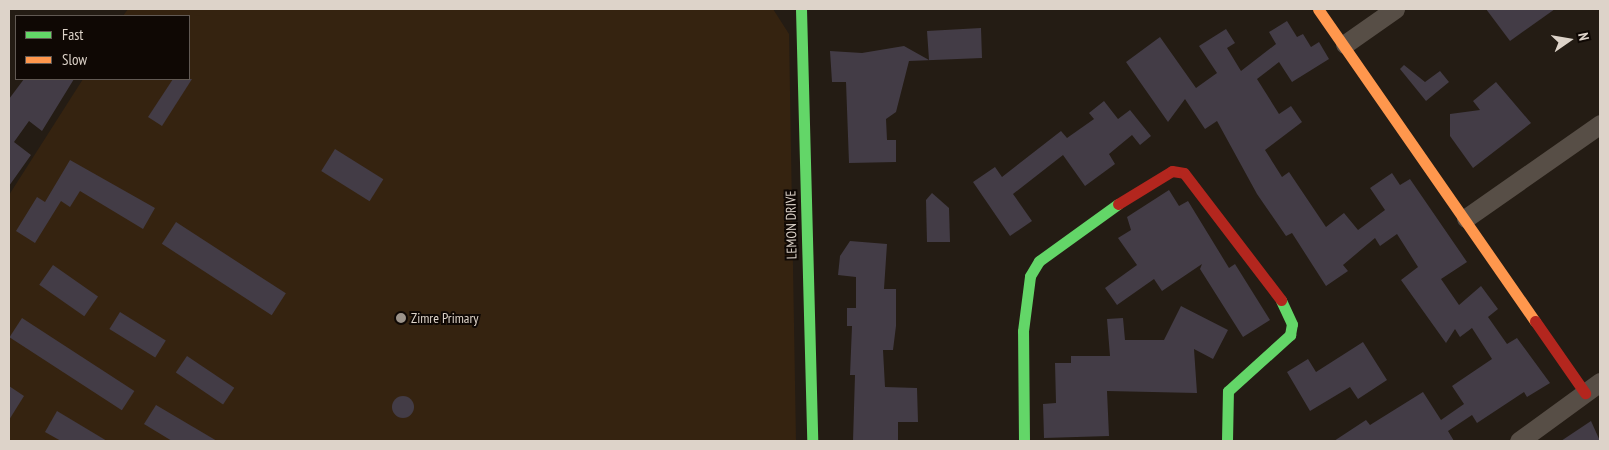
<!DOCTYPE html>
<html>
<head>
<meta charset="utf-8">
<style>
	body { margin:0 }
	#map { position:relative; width:1609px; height:450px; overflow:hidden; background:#241c14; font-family:"PT Sans Narrow",sans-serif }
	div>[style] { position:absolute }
	.built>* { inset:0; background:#352310 }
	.building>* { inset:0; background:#433c46; transform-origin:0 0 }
	.round { border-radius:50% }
	.street>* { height:19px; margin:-9.5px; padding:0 9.5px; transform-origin:9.5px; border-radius:9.5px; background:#574e46 }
	.fast>* { height:11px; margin:-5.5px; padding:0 5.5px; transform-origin:5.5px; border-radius:5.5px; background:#63d668 }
	.slow>* { height:11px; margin:-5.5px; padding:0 5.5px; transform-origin:5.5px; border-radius:5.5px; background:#ff974d }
	.jam>* { height:11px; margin:-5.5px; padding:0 5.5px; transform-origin:5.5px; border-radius:5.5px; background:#b3261e }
	.dots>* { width:14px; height:14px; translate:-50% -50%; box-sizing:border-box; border:2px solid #0f0804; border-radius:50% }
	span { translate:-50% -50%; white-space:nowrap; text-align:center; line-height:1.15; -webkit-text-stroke:4px #0f0804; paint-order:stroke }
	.street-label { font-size:14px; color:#ddd3c9 }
	.poi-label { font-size:14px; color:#ddd3c9 }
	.left { translate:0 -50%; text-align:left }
	.frame { position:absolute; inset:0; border:10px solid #ddd3c9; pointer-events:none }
	.legend { position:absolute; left:15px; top:15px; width:175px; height:65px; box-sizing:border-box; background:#0f0804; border:1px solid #615953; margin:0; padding:6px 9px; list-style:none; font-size:15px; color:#ddd3c9 }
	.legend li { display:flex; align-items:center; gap:10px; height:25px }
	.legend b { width:25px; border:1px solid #615953 }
	.north { position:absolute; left:1544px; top:15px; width:50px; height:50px; -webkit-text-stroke:4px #0f0804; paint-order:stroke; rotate:77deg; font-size:14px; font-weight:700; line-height:20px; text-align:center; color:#ddd3c9 }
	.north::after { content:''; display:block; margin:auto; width:18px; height:22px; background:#ddd3c9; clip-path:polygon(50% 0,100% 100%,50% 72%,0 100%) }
</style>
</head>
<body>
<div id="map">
	<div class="built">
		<i style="clip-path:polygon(128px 9px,773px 9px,789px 34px,796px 441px,9px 441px,9px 195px,83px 79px,189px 79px,189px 16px,123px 16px)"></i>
	</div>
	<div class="building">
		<i style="clip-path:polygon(1486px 9px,1555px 9px,1510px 41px)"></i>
		<i style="clip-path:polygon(1287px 21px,1297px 37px,1303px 34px,1311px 47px,1319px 42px,1329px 59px,1292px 82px,1279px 62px,1257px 79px,1279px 114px,1291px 106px,1302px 122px,1265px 150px,1282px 177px,1289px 172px,1326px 227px,1344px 213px,1358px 230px,1385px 210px,1370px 188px,1392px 173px,1400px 185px,1410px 179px,1467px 262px,1441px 279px,1459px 305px,1481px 286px,1498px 309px,1488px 317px,1507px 344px,1517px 338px,1550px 383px,1527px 397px,1524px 392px,1477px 423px,1472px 415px,1448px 431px,1454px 441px,1334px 441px,1366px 420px,1370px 425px,1423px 392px,1441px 420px,1464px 404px,1452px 386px,1492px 359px,1472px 328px,1460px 337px,1455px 329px,1446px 343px,1401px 280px,1418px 267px,1397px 234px,1380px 246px,1375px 238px,1343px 265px,1348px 271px,1326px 286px,1292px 233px,1286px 236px,1257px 194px,1217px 121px,1205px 129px,1185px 99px,1168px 122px,1126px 62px,1160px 37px,1196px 88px,1217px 73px,1199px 46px,1226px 29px,1235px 43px,1227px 48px,1241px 71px,1276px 44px,1269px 32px)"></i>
		<i style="clip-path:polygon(981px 28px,982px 58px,909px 61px,896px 112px,886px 119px,887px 140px,896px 140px,896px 162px,849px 163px,846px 82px,832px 82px,830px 51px,862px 53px,904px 46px,929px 60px,927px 31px)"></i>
		<i style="clip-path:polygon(1404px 65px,1425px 82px,1440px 71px,1449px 82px,1426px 101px,1400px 69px)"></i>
		<i style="clip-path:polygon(24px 79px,74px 79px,42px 131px,29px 121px,14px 142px,31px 155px,9px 186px,9px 99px)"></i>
		<i style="clip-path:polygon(173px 79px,192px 79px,162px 126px,148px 117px)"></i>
		<i style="clip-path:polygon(1496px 82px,1531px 123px,1473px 168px,1450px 136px,1450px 114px,1480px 110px,1473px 101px)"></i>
		<i style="clip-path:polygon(1104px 101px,1118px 119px,1130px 110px,1151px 136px,1140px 145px,1132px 135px,1109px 154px,1115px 164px,1085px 186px,1063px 155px,1013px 194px,1032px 221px,1010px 236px,973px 182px,995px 167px,1002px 177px,1061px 131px,1067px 138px,1094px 119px,1089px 113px)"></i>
		<i style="left:335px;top:149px;width:57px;height:26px;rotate:32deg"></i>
		<i style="clip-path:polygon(70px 160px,155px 208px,143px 229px,80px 191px,70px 207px,61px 201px,35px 243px,16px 231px,37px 197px,45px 202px)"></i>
		<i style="clip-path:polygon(1169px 190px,1179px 206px,1188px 201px,1229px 268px,1235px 264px,1270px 320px,1243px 337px,1200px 269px,1202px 264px,1162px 291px,1154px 279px,1117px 305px,1105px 288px,1137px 265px,1118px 238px,1131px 230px,1127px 217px)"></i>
		<i style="clip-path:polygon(932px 193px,949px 208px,950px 242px,927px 242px,926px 200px)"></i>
		<i style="left:176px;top:222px;width:131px;height:26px;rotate:33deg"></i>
		<i style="clip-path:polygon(850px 241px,887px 244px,884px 289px,896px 289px,896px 326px,893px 350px,883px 350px,885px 387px,917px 388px,918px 422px,898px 422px,898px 441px,853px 441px,855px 375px,850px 375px,852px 326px,847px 326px,847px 308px,856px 308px,856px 277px,838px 275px,840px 256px)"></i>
		<i style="left:53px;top:265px;width:55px;height:24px;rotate:35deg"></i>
		<i style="clip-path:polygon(1181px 306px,1228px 330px,1213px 359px,1194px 349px,1197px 393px,1107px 391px,1109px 436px,1044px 438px,1043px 404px,1056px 403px,1055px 363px,1071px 363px,1071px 356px,1110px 356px,1107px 319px,1123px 318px,1125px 340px,1164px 340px)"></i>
		<i style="left:120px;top:312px;width:54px;height:20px;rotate:32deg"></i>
		<i style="left:22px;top:318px;width:134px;height:23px;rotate:33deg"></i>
		<i style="clip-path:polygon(1363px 342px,1387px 380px,1358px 399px,1350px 387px,1310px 411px,1287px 372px,1308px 359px,1316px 372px)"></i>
		<i style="left:187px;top:356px;width:57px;height:20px;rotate:34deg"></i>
		<i style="clip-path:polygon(9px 386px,24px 396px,9px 420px)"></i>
		<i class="round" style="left:392px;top:396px;width:22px;height:22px"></i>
		<i style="clip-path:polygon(156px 405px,217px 441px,172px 441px,144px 424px)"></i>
		<i style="clip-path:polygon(57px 411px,107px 441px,61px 441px,45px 432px)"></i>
		<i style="clip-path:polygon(1591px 421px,1600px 441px,1561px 441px)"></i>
	</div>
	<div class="street">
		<i style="left:1345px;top:44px;width:61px;rotate:-35deg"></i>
		<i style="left:1466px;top:218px;width:164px;rotate:-35deg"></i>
		<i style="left:1519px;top:441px;width:100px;rotate:-36.1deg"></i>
	</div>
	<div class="fast">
		<i style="left:801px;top:9px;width:432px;rotate:88.5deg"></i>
		<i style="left:1024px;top:441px;width:110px;rotate:-90.5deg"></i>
		<i style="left:1023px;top:331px;width:55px;rotate:-82.7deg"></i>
		<i style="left:1030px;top:276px;width:17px;rotate:-59deg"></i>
		<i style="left:1039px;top:261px;width:97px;rotate:-35.8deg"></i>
		<i style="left:1227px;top:441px;width:50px;rotate:-88.9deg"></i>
		<i style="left:1228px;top:391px;width:84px;rotate:-42.1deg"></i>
		<i style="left:1290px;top:335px;width:11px;rotate:-80deg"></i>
		<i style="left:1292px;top:324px;width:26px;rotate:-115deg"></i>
	</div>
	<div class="slow">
		<i style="left:1318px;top:9px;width:380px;rotate:55.2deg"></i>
	</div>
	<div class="jam">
		<i style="left:1118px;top:204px;width:63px;rotate:-31.4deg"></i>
		<i style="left:1172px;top:171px;width:12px;rotate:9deg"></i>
		<i style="left:1184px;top:173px;width:160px;rotate:52.6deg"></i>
		<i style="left:1535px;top:321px;width:88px;rotate:55.2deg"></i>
	</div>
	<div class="dots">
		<i style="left:401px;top:318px;background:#9c938a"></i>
	</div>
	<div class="street-label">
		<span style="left:791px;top:225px;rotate:-91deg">LEMON DRIVE</span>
	</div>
	<div class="poi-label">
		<span class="left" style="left:411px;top:318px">Zimre Primary</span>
	</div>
	<div class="frame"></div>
	<ul class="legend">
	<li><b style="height:6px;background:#63d668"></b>Fast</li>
	<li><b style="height:6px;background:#ff974d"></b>Slow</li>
	</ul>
	<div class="north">N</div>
</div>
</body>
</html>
